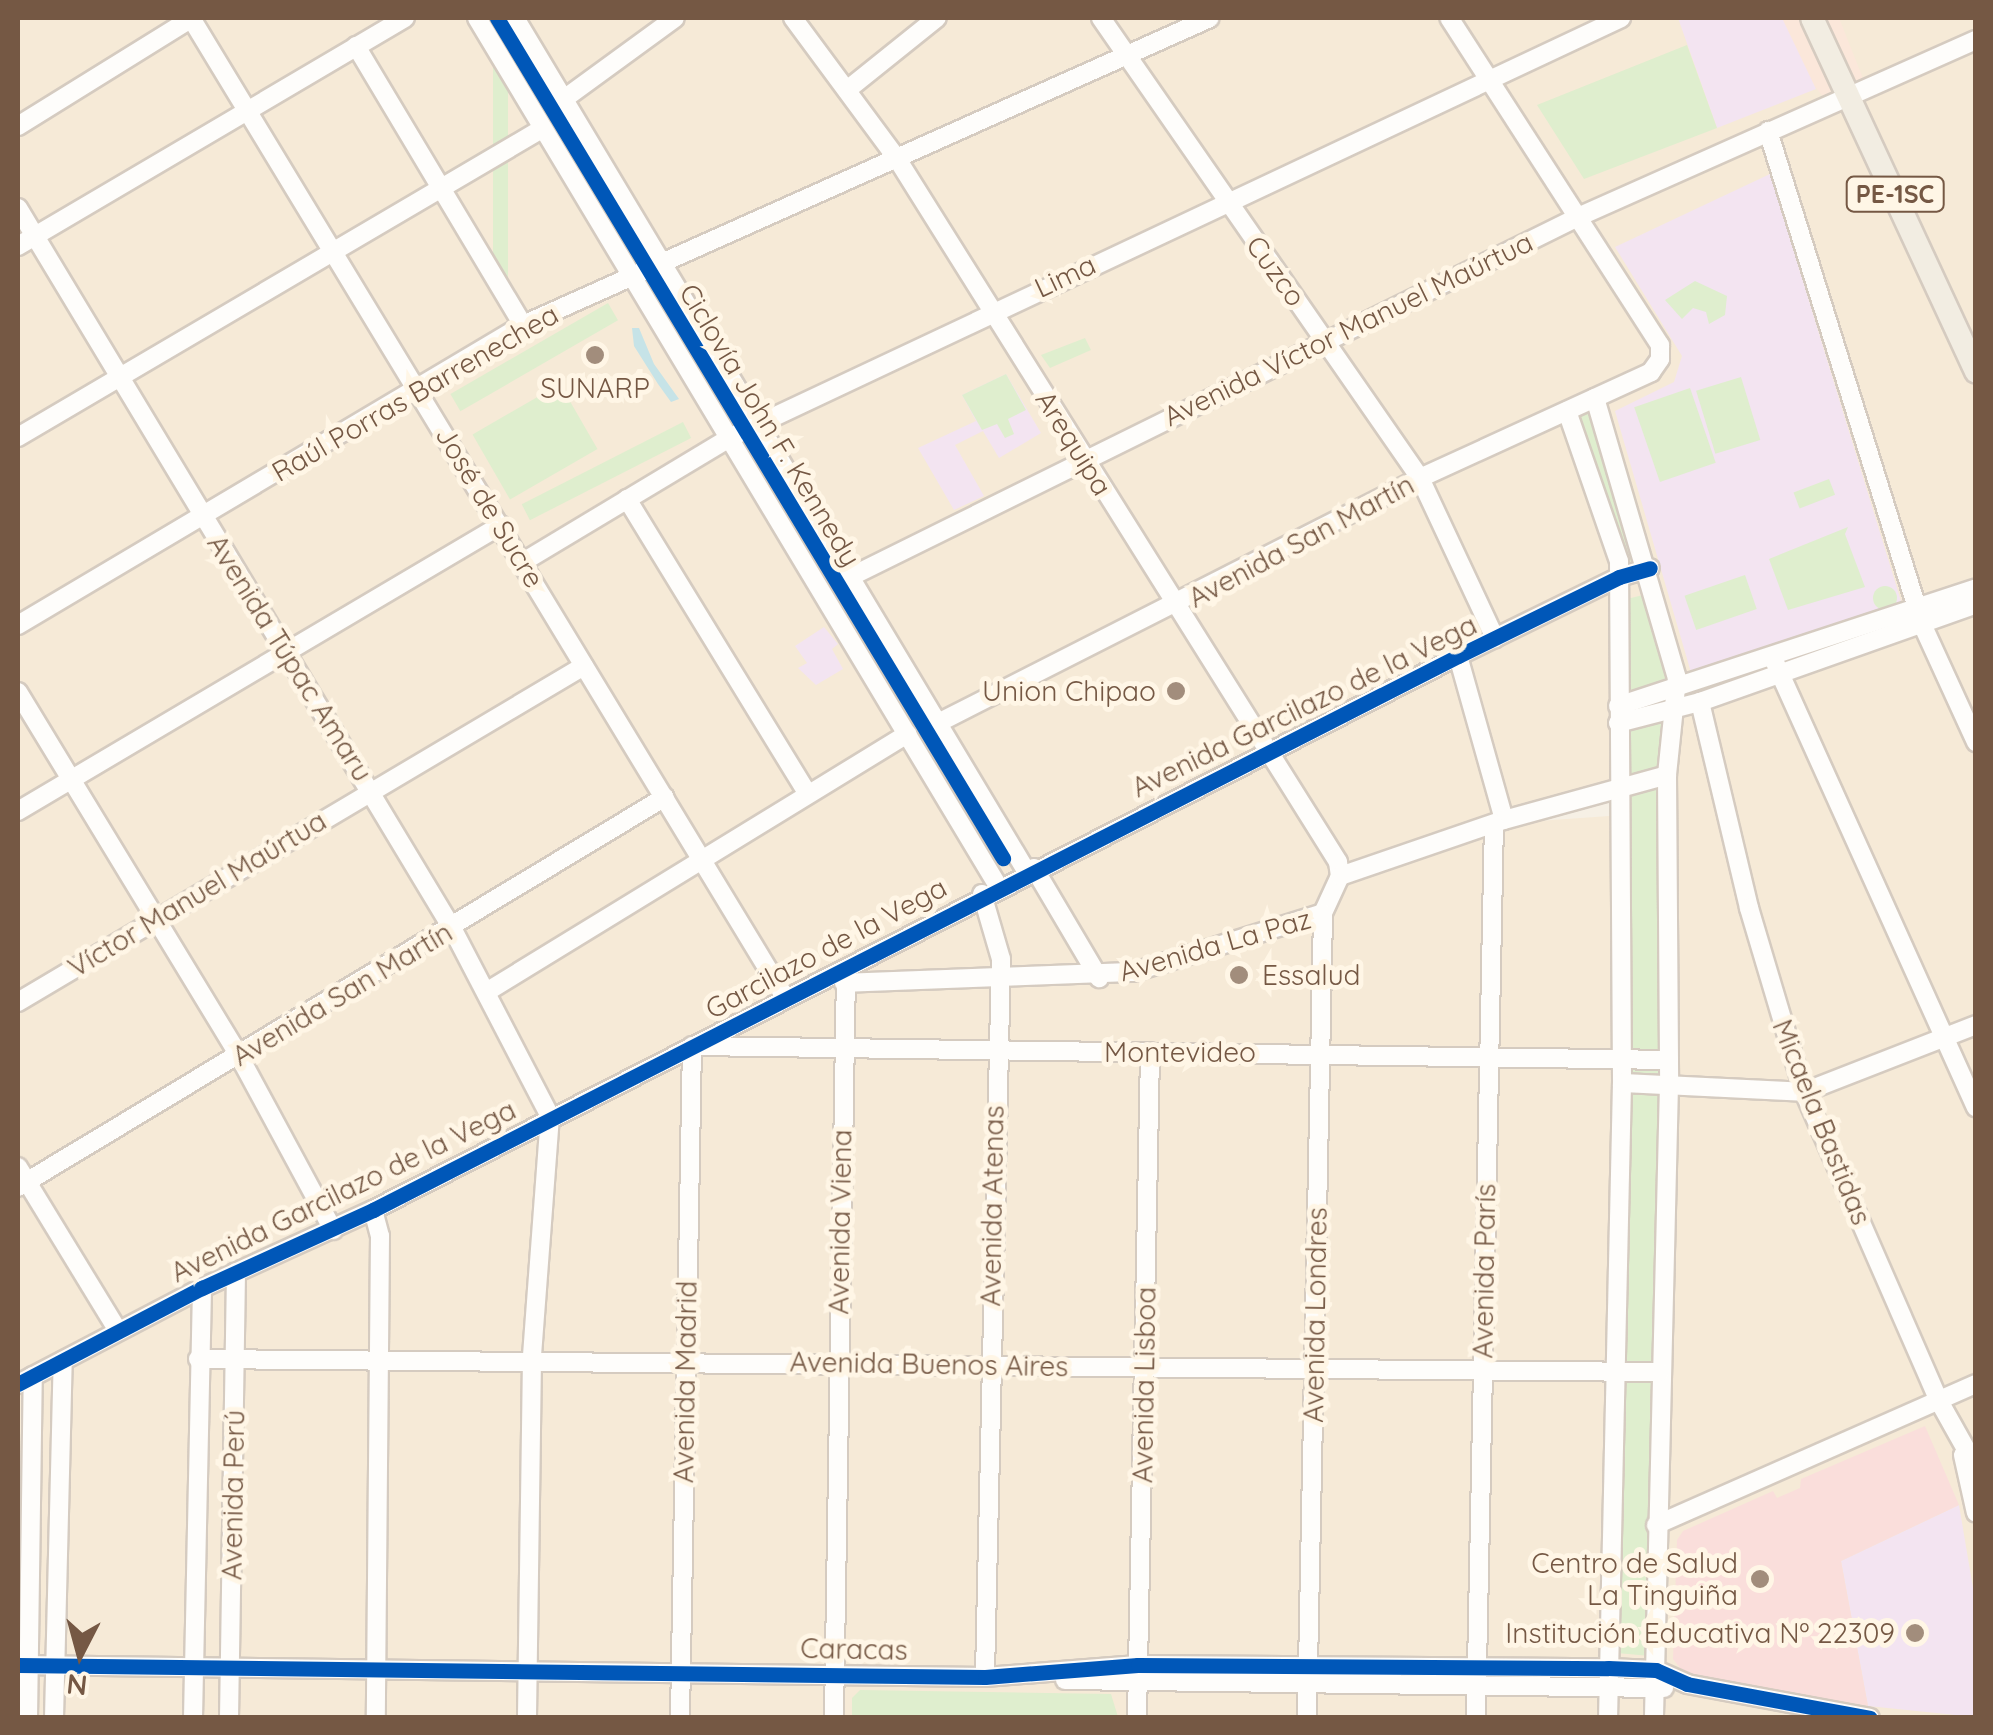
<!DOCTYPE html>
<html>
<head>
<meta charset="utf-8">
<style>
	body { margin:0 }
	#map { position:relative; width:1993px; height:1735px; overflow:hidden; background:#f6f0e5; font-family:Quicksand,sans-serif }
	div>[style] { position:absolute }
	.residential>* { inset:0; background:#f6ead7 }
	.commercial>* { inset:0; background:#fbe7da }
	.education>* { inset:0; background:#f3e4f1 }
	.medical>* { inset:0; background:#fadedb }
	.green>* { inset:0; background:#dfeece; transform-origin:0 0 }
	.round { border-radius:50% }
	.water>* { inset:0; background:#c6e3e7 }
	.roads { filter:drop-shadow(2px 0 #d5cbc0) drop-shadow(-2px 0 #d5cbc0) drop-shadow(0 2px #d5cbc0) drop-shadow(0 -2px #d5cbc0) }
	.minor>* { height:18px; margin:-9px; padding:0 9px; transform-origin:9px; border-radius:9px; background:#fefdfb }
	.major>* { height:22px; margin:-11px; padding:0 11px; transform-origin:11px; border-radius:11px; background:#f2ede2 }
	.cycleway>* { height:15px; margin:-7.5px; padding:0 7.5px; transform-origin:7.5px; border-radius:7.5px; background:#0057b8 }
	.dots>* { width:28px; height:28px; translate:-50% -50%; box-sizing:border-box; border:5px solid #fff6e6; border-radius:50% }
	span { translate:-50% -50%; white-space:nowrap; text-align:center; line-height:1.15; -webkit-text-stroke:10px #fff6e6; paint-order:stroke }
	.shield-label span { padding:2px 8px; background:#fff6e6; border:2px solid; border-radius:8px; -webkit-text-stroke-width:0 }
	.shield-label { font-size:25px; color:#755844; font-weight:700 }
	.street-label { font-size:28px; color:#755844 }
	.poi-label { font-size:28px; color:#755844 }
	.right { translate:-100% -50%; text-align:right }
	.left { translate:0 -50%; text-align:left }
	.frame { position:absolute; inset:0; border:20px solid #755844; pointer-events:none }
	.north { position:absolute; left:30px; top:1605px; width:100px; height:100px; -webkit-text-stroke:8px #fff6e6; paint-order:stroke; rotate:186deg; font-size:28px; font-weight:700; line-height:40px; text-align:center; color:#755844 }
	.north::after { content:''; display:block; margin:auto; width:35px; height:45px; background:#755844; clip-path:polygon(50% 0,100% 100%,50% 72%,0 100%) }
</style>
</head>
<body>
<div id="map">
	<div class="residential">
		<i style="clip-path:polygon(evenodd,18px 18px,1975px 18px,1975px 1717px,18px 1717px,18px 18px,1623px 790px,1666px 812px,1508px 823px,1623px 790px,18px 18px,827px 992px,132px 1326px,783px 995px,827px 992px)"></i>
	</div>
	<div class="commercial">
		<i style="clip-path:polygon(1756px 18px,1839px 18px,1866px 86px,1827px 101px)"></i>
	</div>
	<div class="education">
		<i style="clip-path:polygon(1678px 18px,1782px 18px,1816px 89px,1717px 128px)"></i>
		<i style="clip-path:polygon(1770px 174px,1901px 601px,1692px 676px,1615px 411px,1674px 382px,1682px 356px,1615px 247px)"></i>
		<i style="clip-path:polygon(1006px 374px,1041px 433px,999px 458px,983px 431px,955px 445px,984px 496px,954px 510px,918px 448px,976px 421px,962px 395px)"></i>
		<i style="clip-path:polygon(824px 627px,838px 644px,832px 649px,843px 669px,816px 685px,798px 668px,807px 663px,795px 646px)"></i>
		<i style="clip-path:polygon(1959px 1505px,1975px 1600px,1975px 1717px,1868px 1706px,1841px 1561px)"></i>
	</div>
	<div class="medical">
		<i style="clip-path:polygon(1925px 1426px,1959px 1505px,1841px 1561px,1868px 1706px,1685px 1674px,1673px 1659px,1677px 1540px,1683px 1531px,1773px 1491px,1777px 1498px,1800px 1488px,1801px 1479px)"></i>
	</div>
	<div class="green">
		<i style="left:493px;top:18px;width:15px;height:263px"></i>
		<i style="clip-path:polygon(1687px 45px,1717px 128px,1584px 179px,1537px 105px)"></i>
		<i style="clip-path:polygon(1695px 281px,1727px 296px,1725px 315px,1709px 324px,1706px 312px,1693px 308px,1682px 319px,1665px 300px)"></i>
		<i style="clip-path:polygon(655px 283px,669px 284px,734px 398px,731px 410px,721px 408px,652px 294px)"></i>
		<i style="left:608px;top:303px;width:20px;height:182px;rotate:60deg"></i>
		<i style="clip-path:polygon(1085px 338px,1091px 350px,1050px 368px,1041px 355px)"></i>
		<i style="clip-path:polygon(1006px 374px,1026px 410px,1008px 419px,1014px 434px,1005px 438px,997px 424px,982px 430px,962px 395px)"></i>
		<i style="left:1741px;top:377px;width:66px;height:47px;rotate:73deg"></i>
		<i style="left:560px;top:384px;width:75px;height:101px;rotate:60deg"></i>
		<i style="left:1690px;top:388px;width:79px;height:59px;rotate:71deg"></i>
		<i style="clip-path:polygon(1593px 409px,1642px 559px,1628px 562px,1576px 418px)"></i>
		<i style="left:683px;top:422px;width:18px;height:181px;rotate:63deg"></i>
		<i style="clip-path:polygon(754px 444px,765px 448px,1012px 854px,998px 860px,752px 454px)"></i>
		<i style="left:1829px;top:479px;width:17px;height:38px;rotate:69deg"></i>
		<i style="clip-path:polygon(1848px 527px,1845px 534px,1865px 587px,1788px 610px,1769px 559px)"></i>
		<i style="left:1745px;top:575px;width:36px;height:64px;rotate:71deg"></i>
		<i class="round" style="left:1873px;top:586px;width:24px;height:24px"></i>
		<i style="clip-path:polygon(1651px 593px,1672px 677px,1627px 699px,1623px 600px)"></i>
		<i style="clip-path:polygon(1673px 710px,1650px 1656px,1617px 1653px,1618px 723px)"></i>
		<i style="clip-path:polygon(860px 1690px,1111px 1694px,1118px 1717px,852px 1717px,852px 1698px)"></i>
	</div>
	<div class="water">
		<i style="clip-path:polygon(632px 328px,639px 328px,654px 364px,679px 399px,671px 402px,658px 384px,634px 346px)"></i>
	</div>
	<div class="roads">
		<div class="minor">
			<i style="left:191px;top:18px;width:1147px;rotate:58.76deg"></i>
			<i style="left:477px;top:18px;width:1012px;rotate:59.03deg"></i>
			<i style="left:515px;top:18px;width:996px;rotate:59.06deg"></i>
			<i style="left:793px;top:18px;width:173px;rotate:53.5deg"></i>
			<i style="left:896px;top:157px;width:832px;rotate:57.91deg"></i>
			<i style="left:1338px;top:862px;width:14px;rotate:82deg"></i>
			<i style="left:1101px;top:18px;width:560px;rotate:55.26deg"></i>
			<i style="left:1420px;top:478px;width:177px;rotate:64.9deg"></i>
			<i style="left:356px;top:46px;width:325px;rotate:59.1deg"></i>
			<i style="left:847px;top:90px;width:115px;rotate:-38.7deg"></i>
			<i style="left:564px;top:99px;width:137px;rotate:-36.1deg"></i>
			<i style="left:18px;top:126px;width:205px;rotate:-31.8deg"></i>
			<i style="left:1768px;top:131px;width:516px;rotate:72.65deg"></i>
			<i style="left:1922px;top:624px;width:130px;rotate:65.4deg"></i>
			<i style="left:18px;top:208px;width:841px;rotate:58.92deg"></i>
			<i style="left:452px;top:928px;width:212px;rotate:62.5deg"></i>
			<i style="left:550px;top:1116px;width:243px;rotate:94.3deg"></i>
			<i style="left:532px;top:1358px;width:360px;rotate:90.8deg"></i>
			<i style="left:18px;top:246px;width:449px;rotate:-30.5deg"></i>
			<i style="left:1595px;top:398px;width:292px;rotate:73.7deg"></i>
			<i style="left:1677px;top:678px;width:98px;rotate:95.9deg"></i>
			<i style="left:1667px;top:775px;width:309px;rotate:89.6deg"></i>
			<i style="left:1669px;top:1084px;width:634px;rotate:91.36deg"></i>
			<i style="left:1567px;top:411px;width:159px;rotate:70.9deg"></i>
			<i style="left:1619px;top:561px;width:522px;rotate:89.67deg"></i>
			<i style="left:1622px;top:1083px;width:635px;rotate:91.26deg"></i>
			<i style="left:18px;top:437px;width:606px;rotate:-30.46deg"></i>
			<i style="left:627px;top:499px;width:345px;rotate:58.5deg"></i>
			<i style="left:523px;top:562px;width:240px;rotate:-31deg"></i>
			<i style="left:729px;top:438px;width:986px;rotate:-25.21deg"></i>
			<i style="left:852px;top:576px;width:810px;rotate:-26.31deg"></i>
			<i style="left:1578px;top:217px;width:436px;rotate:-24deg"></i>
			<i style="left:18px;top:625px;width:587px;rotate:-30.71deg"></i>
			<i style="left:523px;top:325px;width:752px;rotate:-24.08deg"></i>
			<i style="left:1458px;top:656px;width:170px;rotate:74.3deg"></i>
			<i style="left:1773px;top:658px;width:493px;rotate:65.7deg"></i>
			<i style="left:18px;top:692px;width:426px;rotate:58.7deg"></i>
			<i style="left:239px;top:1056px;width:198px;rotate:61.6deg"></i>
			<i style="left:1700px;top:702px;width:212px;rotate:76.6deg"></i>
			<i style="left:1749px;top:908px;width:192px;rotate:73.4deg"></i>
			<i style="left:1804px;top:1092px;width:337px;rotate:66.4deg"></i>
			<i style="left:1939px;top:1401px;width:76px;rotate:60.7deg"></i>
			<i style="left:1618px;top:706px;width:377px;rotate:-18.2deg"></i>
			<i style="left:940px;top:722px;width:538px;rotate:-26.95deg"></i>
			<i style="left:1420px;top:478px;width:254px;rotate:-24.6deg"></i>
			<i style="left:1651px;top:372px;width:16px;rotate:-55deg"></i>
			<i style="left:1660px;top:359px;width:14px;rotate:-90deg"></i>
			<i style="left:1660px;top:345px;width:389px;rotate:-122.8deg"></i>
			<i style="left:1618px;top:723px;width:85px;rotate:-14.4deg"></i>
			<i style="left:1700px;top:702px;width:293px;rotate:-19.5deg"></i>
			<i style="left:18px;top:811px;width:561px;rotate:-30.63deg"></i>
			<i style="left:1034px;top:868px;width:128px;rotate:59.4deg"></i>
			<i style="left:982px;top:894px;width:68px;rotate:73.7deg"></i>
			<i style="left:1001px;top:959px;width:718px;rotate:91.28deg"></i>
			<i style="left:844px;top:983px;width:290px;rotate:-2.2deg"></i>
			<i style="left:1134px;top:972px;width:198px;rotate:-17.3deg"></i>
			<i style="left:1323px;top:913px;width:41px;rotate:-65.3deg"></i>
			<i style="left:1340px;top:876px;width:173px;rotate:-18.9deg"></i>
			<i style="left:1504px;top:820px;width:169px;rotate:-15.4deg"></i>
			<i style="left:488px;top:991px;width:492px;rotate:-31.5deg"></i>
			<i style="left:18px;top:1002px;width:658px;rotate:-30.7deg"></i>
			<i style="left:694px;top:1046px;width:975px;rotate:0.82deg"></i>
			<i style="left:1622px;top:1083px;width:182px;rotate:2.8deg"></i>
			<i style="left:1804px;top:1092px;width:185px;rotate:-21.3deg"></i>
			<i style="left:18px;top:1167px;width:192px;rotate:58.6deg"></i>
			<i style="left:18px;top:1187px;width:755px;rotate:-31.08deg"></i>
			<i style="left:373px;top:1210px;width:27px;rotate:75deg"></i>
			<i style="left:380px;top:1236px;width:482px;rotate:90.5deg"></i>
			<i style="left:198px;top:1359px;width:1462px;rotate:0.51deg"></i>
			<i style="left:18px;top:1384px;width:208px;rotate:-27.6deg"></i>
			<i style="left:202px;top:1288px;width:188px;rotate:-24.5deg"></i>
			<i style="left:373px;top:1210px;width:1218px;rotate:-27.05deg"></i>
			<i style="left:1458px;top:656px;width:179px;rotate:-26.1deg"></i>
			<i style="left:1619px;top:577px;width:32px;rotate:-16deg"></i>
			<i style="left:1963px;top:1455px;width:59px;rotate:77.4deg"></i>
			<i style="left:1656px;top:1525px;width:350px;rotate:-23.8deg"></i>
			<i style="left:18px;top:1665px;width:967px;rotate:0.71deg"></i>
			<i style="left:985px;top:1677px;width:153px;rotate:-4.5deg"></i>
			<i style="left:1138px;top:1665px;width:470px;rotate:0.4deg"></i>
			<i style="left:1608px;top:1668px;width:48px;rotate:2.4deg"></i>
			<i style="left:1656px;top:1670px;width:34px;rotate:24deg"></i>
			<i style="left:1687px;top:1684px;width:186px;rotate:10.5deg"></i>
			<i style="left:1065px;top:1680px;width:599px;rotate:0.77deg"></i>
			<i style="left:28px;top:1718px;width:342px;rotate:-89.2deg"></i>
			<i style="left:54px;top:1718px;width:357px;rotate:-88.6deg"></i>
			<i style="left:193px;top:1718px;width:430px;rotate:-88.8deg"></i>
			<i style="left:229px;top:1718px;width:446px;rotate:-89.1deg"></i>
			<i style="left:680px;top:1718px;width:672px;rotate:-88.98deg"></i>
			<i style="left:834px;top:1718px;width:745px;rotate:-89.08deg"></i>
			<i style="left:1137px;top:1718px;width:666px;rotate:-88.88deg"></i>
			<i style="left:1307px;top:1718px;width:805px;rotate:-88.86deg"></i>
			<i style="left:1476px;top:1718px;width:894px;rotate:-88.85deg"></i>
		</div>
		<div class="major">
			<i style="left:1812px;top:18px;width:390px;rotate:65.1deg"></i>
		</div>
	</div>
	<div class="cycleway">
		<i style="left:497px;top:18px;width:981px;rotate:58.94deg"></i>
		<i style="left:18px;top:1384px;width:208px;rotate:-27.6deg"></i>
		<i style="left:202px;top:1288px;width:188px;rotate:-24.5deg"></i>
		<i style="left:373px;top:1210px;width:1218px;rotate:-27.05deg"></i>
		<i style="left:1458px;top:656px;width:179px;rotate:-26.1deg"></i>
		<i style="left:1619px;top:577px;width:32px;rotate:-16deg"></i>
		<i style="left:18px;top:1665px;width:967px;rotate:0.71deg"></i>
		<i style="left:985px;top:1677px;width:153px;rotate:-4.5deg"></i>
		<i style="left:1138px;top:1665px;width:470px;rotate:0.4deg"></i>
		<i style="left:1608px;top:1668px;width:48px;rotate:2.4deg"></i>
		<i style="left:1656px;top:1670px;width:34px;rotate:24deg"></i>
		<i style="left:1687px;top:1684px;width:186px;rotate:10.5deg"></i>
	</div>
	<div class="dots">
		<i style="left:595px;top:355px;background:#a28d7c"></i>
		<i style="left:1176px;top:691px;background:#a28d7c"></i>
		<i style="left:1239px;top:975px;background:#a28d7c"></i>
		<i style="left:1760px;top:1579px;background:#a28d7c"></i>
		<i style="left:1915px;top:1633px;background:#a28d7c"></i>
	</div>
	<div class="shield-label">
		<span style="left:1895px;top:194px">PE-1SC</span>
	</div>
	<div class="street-label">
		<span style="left:1276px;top:271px;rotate:54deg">Cuzco</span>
		<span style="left:1065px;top:276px;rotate:-25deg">Lima</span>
		<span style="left:1348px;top:329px;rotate:-26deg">Avenida Víctor Manuel Maúrtua</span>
		<span style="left:415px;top:393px;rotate:-30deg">Raúl Porras Barrenechea</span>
		<span style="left:770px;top:425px;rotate:59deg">Ciclovía John F. Kennedy</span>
		<span style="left:1074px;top:443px;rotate:58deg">Arequipa</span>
		<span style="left:490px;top:507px;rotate:59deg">José de Sucre</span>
		<span style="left:1301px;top:541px;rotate:-28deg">Avenida San Martín</span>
		<span style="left:290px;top:658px;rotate:58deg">Avenida Túpac Amaru</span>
		<span style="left:1304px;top:706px;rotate:-26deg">Avenida Garcilazo de la Vega</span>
		<span style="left:197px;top:894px;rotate:-31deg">Víctor Manuel Maúrtua</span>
		<span style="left:1215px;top:945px;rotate:-16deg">Avenida La Paz</span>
		<span style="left:826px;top:948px;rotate:-28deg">Garcilazo de la Vega</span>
		<span style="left:342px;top:994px;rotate:-31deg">Avenida San Martín</span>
		<span style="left:1180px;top:1052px">Montevideo</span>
		<span style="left:1822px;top:1122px;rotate:68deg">Micaela Bastidas</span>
		<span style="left:343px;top:1191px;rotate:-26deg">Avenida Garcilazo de la Vega</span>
		<span style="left:992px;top:1206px;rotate:-89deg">Avenida Atenas</span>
		<span style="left:840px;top:1222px;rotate:-89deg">Avenida Viena</span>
		<span style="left:1484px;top:1271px;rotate:-89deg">Avenida París</span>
		<span style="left:1315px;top:1315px;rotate:-89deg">Avenida Londres</span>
		<span style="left:929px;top:1364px;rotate:1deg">Avenida Buenos Aires</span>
		<span style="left:685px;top:1382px;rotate:-89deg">Avenida Madrid</span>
		<span style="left:1144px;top:1385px;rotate:-89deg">Avenida Lisboa</span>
		<span style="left:233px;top:1495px;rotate:-89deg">Avenida Perú</span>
		<span style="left:854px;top:1649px;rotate:1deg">Caracas</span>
	</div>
	<div class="poi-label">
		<span style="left:595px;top:388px">SUNARP</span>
		<span class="right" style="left:1156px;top:691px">Union Chipao</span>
		<span class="left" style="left:1262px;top:975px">Essalud</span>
		<span class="right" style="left:1738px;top:1579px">Centro de Salud<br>La Tinguiña</span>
		<span class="right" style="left:1895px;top:1633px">Institución Educativa Nº 22309</span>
	</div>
	<div class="frame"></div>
	<div class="north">N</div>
</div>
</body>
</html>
